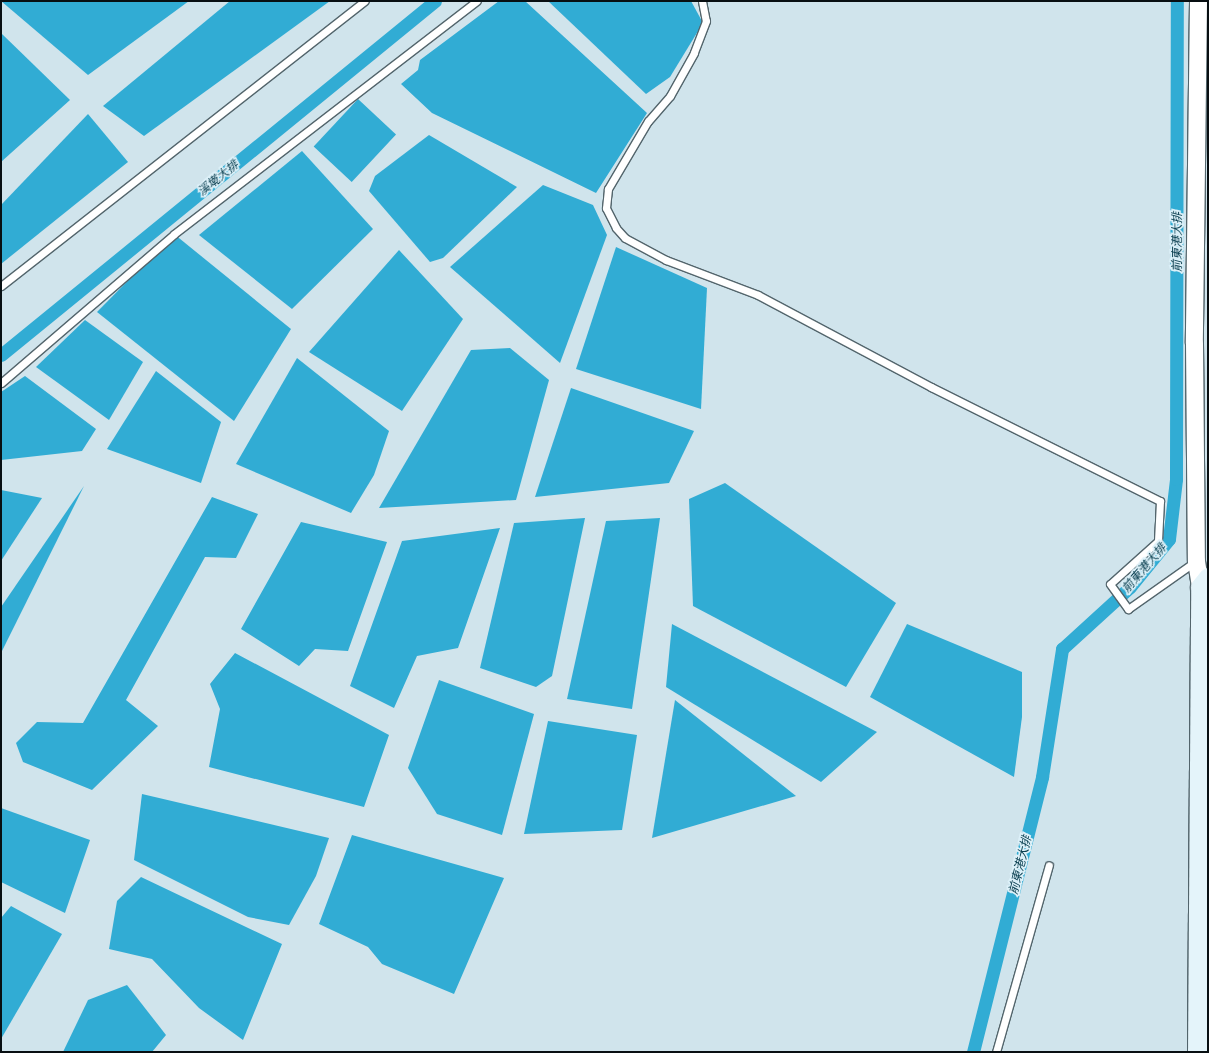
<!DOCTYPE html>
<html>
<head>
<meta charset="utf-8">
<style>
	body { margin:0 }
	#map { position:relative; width:1209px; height:1053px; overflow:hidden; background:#d0e4ec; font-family:Lora,"Noto Sans TC",serif }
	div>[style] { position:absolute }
	.water>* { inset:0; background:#31acd4; transform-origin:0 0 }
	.canal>* { height:13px; margin:-6.5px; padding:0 6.5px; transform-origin:6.5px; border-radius:6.5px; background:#31acd4 }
	.roads { filter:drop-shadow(1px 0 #53656c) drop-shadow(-1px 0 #53656c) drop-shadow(0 1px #53656c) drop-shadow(0 -1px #53656c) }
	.service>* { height:7px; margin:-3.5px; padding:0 3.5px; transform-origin:3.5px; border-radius:3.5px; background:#fff }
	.tertiary>* { height:17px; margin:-8.5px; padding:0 8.5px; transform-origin:8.5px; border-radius:8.5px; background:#fff }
	.secondary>* { height:19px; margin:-9.5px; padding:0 9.5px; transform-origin:9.5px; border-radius:9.5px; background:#e4f4fa }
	span { translate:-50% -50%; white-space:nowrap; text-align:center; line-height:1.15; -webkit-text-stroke:3.5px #ddf1f9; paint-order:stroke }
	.water-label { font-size:12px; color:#0b4051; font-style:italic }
	.frame { position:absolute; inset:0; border:2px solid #080f12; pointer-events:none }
</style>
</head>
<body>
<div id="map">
	<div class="water">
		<i style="clip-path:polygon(1px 1px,189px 1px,88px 75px)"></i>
		<i style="clip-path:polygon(230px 1px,330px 1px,144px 136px,103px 106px)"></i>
		<i style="clip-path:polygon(499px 1px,525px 1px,647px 113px,596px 193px,432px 113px,401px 84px,418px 70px,420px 60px)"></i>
		<i style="clip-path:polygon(548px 1px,691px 1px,703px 23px,670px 77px,646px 94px)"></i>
		<i style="clip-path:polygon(1px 33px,70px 100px,1px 162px)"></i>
		<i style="left:358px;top:99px;width:52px;height:65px;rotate:43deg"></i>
		<i style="clip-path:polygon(88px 114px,128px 162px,1px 264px,1px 205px)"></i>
		<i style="clip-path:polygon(429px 135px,517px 187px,443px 258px,430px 262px,369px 191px,375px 176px)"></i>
		<i style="clip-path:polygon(302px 151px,373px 229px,292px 309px,199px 235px)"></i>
		<i style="clip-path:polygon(543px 185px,593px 205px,607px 235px,560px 363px,450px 267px)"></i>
		<i style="clip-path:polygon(174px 234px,291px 329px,234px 421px,97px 312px)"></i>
		<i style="clip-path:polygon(616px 247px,707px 288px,701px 409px,576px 369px)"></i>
		<i style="clip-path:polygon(399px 250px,463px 319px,402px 411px,309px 352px)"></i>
		<i style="clip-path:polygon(85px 320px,143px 362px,109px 420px,36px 367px)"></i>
		<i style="clip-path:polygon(510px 348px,549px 380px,516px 500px,379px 508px,471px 350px)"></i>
		<i style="clip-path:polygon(297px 358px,389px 431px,374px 475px,351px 513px,236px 464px)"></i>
		<i style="clip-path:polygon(156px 371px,221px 422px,201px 483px,107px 449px)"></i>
		<i style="clip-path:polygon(25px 376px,96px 429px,82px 451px,1px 460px,1px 392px)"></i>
		<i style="clip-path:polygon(571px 388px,694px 431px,669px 483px,535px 497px)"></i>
		<i style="clip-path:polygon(725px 483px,896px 603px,846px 687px,693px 606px,689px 499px)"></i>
		<i style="clip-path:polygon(84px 486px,1px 653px,1px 607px)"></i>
		<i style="clip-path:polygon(1px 490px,42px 498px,1px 561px)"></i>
		<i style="clip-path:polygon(212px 497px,258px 514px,236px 558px,205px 557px,126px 700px,158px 726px,92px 790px,23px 762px,16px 743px,37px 722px,83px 723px)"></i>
		<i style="clip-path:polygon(585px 518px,552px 676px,536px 687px,480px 668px,514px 523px)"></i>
		<i style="clip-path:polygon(660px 518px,632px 709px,567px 699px,606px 521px)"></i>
		<i style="clip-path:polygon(301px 522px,387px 542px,348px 651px,315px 649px,299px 666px,241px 629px)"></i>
		<i style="clip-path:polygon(500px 528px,458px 648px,417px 656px,394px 708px,350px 686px,402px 541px)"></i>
		<i style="clip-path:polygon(672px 624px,877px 732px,821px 782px,666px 687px)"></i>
		<i style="clip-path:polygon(907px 624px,1022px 672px,1022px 717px,1014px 777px,870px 697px)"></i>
		<i style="clip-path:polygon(235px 653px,389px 735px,364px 807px,209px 767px,220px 709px,210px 684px)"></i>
		<i style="clip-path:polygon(439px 680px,534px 714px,502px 835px,437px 814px,408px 768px)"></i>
		<i style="clip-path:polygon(675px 700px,796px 796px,652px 838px)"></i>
		<i style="clip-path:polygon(548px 721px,637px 735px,622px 830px,524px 834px)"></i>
		<i style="clip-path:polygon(142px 794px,329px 838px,316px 876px,289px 925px,248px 917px,134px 860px)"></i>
		<i style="clip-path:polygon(1px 808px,90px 840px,65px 913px,1px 882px)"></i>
		<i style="clip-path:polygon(352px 835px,504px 878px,454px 994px,382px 964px,368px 947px,319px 924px)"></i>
		<i style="clip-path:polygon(141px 877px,282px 944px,243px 1040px,199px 1008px,152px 959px,109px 949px,117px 901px)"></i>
		<i style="clip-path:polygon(11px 906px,62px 934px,1px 1039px,1px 918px)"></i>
		<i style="clip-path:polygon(127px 985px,166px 1035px,152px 1052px,63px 1052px,88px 1000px)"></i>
	</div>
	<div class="canal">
		<i style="left:1px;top:355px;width:560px;rotate:-39.2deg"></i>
		<i style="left:973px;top:1052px;width:284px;rotate:-75.9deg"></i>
		<i style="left:1042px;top:777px;width:130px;rotate:-81.1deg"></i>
		<i style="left:1062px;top:649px;width:92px;rotate:-42.4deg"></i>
		<i style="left:1130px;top:587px;width:62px;rotate:-50.9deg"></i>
		<i style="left:1169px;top:539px;width:60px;rotate:-83.3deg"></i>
		<i style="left:1176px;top:479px;width:478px;rotate:-89.9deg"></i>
	</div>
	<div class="roads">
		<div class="service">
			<i style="left:702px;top:1px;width:20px;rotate:79deg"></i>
			<i style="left:706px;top:21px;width:34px;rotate:111deg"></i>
			<i style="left:694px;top:53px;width:49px;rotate:119.2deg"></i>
			<i style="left:670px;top:96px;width:33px;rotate:131deg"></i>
			<i style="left:648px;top:121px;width:79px;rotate:120.5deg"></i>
			<i style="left:608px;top:189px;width:19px;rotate:96deg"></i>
			<i style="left:606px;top:208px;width:22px;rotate:63deg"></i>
			<i style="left:616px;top:228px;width:13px;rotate:48deg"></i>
			<i style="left:625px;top:238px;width:47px;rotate:28.2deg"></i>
			<i style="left:666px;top:260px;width:98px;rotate:20.8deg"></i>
			<i style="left:758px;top:295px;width:196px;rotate:28deg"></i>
			<i style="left:931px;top:387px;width:256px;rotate:26.5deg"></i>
			<i style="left:1160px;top:501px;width:40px;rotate:92.9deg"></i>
			<i style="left:1158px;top:541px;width:64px;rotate:138.1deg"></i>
			<i style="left:1110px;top:584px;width:31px;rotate:54deg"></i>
			<i style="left:1128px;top:609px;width:83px;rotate:-35.2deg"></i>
			<i style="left:1px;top:286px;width:462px;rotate:-38.1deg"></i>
			<i style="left:1px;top:383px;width:228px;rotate:-40.7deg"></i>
			<i style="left:174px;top:234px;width:382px;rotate:-37.6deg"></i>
			<i style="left:996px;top:1052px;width:194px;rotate:-74.2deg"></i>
		</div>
		<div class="tertiary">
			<i style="left:1198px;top:1px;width:342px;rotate:90.7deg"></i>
			<i style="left:1194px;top:343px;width:218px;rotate:89.5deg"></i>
			<i style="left:1196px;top:561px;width:26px;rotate:81deg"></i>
		</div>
		<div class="secondary">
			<i style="left:1197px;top:1052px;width:465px;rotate:-89.6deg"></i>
			<i style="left:1200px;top:587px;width:13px;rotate:-51deg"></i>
		</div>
	</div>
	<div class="water-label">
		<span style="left:218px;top:178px;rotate:-39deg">溪墘大排</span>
		<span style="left:1177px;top:242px;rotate:-90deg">前東港大排</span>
		<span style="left:1144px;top:568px;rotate:-49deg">前東港大排</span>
		<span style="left:1020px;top:865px;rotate:-76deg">前東港大排</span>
	</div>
	<div class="frame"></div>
</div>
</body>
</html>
